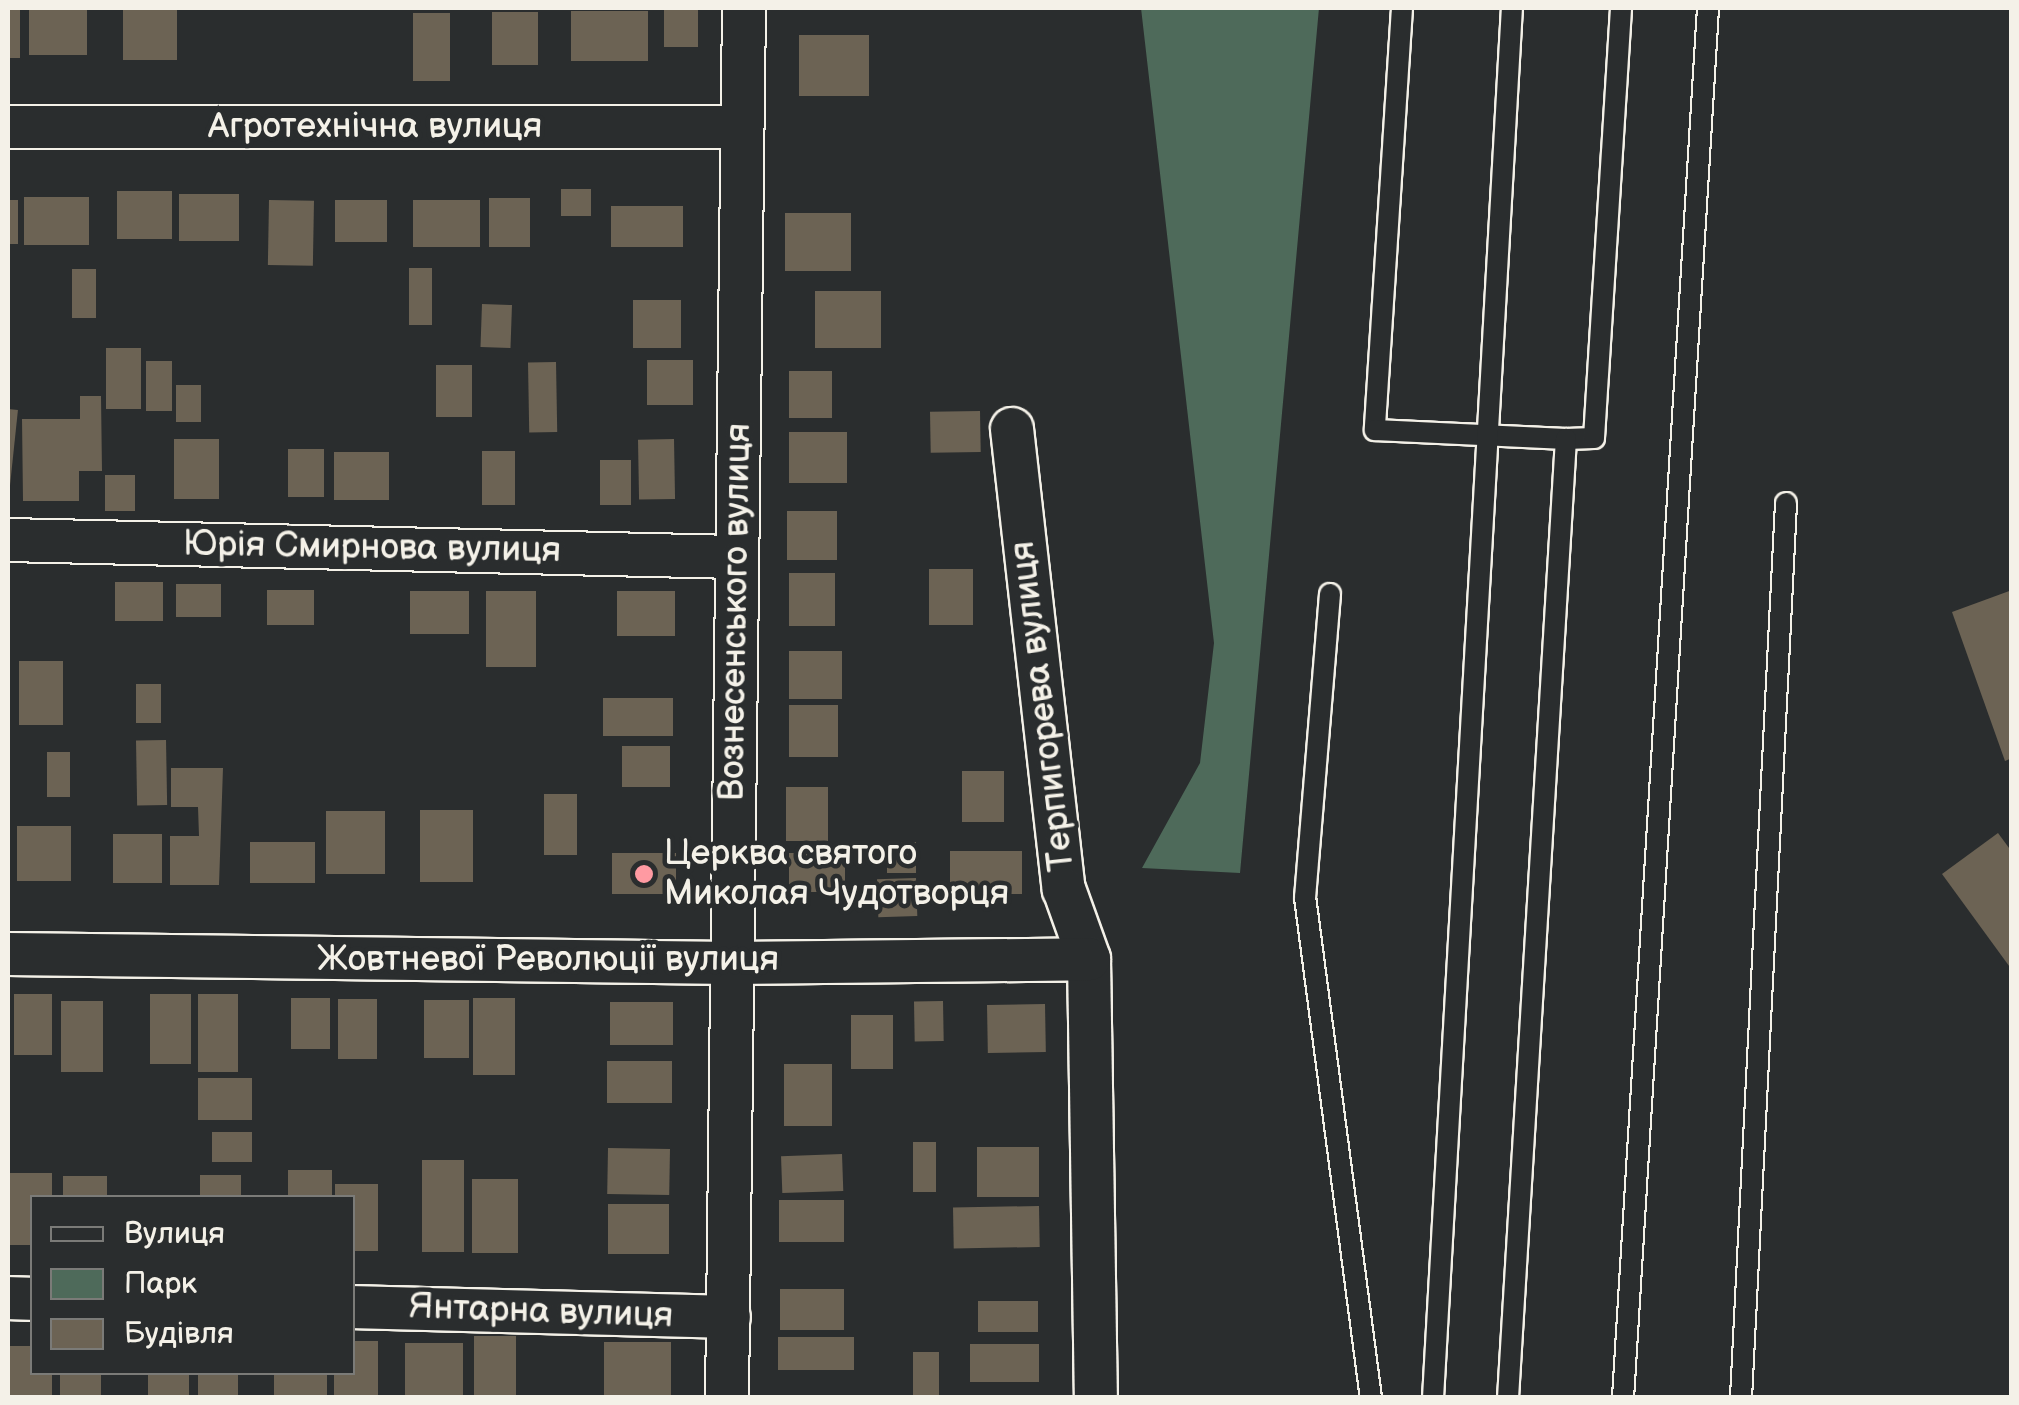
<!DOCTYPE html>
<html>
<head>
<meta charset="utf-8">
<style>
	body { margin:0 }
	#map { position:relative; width:2019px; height:1405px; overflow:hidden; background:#2a2d2e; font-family:"Balsamiq Sans",sans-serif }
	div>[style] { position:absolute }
	.green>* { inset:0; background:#4e6a5a }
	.building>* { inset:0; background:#6c6354; transform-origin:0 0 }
	.roads { filter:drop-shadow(2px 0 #f4f1e8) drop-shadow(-2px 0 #f4f1e8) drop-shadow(0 2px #f4f1e8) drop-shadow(0 -2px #f4f1e8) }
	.service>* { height:20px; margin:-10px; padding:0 10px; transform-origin:10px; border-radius:10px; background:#2a2d2e }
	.minor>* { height:42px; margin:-21px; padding:0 21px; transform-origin:21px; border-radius:21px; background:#2a2d2e }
	.dots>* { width:28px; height:28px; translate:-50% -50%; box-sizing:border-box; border:5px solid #2a2d2e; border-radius:50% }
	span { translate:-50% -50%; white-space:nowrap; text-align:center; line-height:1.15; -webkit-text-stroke:9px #2a2d2e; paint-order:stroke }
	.street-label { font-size:35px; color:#f4f1e8 }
	.poi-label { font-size:35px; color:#f4f1e8 }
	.left { translate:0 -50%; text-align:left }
	.frame { position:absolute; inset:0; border:10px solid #f4f1e8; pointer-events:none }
	.legend { position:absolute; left:30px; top:1195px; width:325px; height:180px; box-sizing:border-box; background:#2a2d2e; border:2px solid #7b7b78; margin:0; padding:12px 18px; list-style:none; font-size:30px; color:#f4f1e8 }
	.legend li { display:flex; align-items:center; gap:20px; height:50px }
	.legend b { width:50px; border:2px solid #7b7b78 }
</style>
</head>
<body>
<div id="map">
	<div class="green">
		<i style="clip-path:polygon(1141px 8px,1319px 8px,1240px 873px,1142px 868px,1200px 763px,1214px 643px)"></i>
	</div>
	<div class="building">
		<i style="left:8px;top:8px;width:12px;height:50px"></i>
		<i style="left:29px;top:8px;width:58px;height:47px"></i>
		<i style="left:123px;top:8px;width:54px;height:52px"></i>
		<i style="left:664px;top:8px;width:34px;height:39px"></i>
		<i style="left:648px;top:11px;width:50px;height:77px;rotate:90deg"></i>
		<i style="left:492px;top:12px;width:46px;height:53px"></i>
		<i style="left:413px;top:13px;width:37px;height:68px"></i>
		<i style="left:799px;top:35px;width:70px;height:61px"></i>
		<i style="left:561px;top:189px;width:30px;height:27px"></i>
		<i style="left:117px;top:191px;width:55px;height:48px"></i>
		<i style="left:179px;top:194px;width:60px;height:47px"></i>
		<i style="left:24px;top:197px;width:65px;height:48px"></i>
		<i style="left:489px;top:198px;width:41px;height:49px"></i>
		<i style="left:8px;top:200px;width:10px;height:44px"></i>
		<i style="left:269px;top:200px;width:45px;height:65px;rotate:1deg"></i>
		<i style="left:335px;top:200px;width:52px;height:42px"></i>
		<i style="left:413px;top:200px;width:67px;height:47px"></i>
		<i style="left:611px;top:206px;width:72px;height:41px"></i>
		<i style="left:851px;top:213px;width:58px;height:66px;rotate:90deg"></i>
		<i style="left:409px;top:268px;width:23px;height:57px"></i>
		<i style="left:72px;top:269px;width:24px;height:49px"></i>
		<i style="left:881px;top:291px;width:57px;height:66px;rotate:90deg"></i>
		<i style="left:633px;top:300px;width:48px;height:48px"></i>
		<i style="left:482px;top:304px;width:30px;height:43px;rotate:2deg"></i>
		<i style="left:106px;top:348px;width:35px;height:61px"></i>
		<i style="left:647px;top:360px;width:46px;height:45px"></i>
		<i style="left:146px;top:361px;width:26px;height:50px"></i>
		<i style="left:556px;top:362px;width:70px;height:28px;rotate:89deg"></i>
		<i style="left:436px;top:365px;width:36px;height:52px"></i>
		<i style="left:789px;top:371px;width:43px;height:47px"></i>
		<i style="left:201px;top:385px;width:37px;height:25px;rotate:90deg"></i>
		<i style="clip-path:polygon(80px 396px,101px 396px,102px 471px,79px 471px,79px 501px,23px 501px,22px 419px,80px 419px)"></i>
		<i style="left:8px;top:409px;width:10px;height:82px;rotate:6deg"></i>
		<i style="left:980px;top:411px;width:41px;height:50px;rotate:89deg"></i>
		<i style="left:847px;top:432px;width:51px;height:58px;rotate:90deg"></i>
		<i style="left:219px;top:439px;width:60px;height:45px;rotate:90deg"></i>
		<i style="left:674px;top:439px;width:60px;height:36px;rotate:89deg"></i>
		<i style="left:288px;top:449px;width:36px;height:48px"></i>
		<i style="left:482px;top:451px;width:33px;height:54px"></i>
		<i style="left:334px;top:452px;width:55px;height:48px"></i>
		<i style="left:600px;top:460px;width:31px;height:45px"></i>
		<i style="left:105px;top:475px;width:30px;height:36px"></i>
		<i style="left:837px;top:511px;width:49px;height:50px;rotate:90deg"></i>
		<i style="left:929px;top:569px;width:44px;height:56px"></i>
		<i style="left:789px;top:573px;width:46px;height:53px"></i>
		<i style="left:115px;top:582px;width:48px;height:39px"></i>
		<i style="left:176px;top:584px;width:45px;height:33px"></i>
		<i style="left:314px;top:590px;width:35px;height:47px;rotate:90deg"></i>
		<i style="clip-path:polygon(2012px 590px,2012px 758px,2005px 761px,1952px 612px)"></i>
		<i style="left:410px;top:591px;width:59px;height:43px"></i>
		<i style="left:486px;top:591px;width:50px;height:76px"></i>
		<i style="left:617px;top:591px;width:58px;height:45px"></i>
		<i style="left:842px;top:651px;width:48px;height:53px;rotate:90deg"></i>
		<i style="left:63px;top:661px;width:64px;height:44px;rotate:90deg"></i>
		<i style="left:136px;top:684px;width:25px;height:39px"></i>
		<i style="left:603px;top:698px;width:70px;height:38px"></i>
		<i style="left:838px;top:705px;width:52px;height:49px;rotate:90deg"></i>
		<i style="left:166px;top:740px;width:65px;height:30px;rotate:89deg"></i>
		<i style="left:622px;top:746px;width:48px;height:41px"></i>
		<i style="left:47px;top:752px;width:23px;height:45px"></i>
		<i style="clip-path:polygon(171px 768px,223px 768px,219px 885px,170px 885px,170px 836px,199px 836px,198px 807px,171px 807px)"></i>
		<i style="left:962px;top:771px;width:42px;height:51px"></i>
		<i style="left:786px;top:787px;width:42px;height:54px"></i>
		<i style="left:544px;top:794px;width:33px;height:61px"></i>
		<i style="left:420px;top:810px;width:53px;height:72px"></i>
		<i style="left:326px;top:811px;width:59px;height:63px"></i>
		<i style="left:17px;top:826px;width:54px;height:55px"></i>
		<i style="clip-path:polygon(1998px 833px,2012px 852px,2012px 970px,1942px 874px)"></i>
		<i style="left:113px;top:834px;width:49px;height:49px"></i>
		<i style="left:250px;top:842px;width:65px;height:41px"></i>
		<i style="left:887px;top:842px;width:29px;height:31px"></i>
		<i style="left:950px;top:851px;width:72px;height:43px"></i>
		<i style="left:676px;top:853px;width:41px;height:64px;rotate:90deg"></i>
		<i style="left:789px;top:853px;width:56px;height:39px"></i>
		<i style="left:916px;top:878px;width:38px;height:39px;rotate:88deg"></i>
		<i style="left:14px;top:994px;width:38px;height:61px"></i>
		<i style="left:150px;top:994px;width:41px;height:70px"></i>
		<i style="left:198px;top:994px;width:40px;height:78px"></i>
		<i style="left:330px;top:998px;width:51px;height:39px;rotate:90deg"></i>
		<i style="left:473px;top:998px;width:42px;height:77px"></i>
		<i style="left:338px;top:999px;width:39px;height:60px"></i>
		<i style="left:424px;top:1000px;width:45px;height:58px"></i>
		<i style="left:61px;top:1001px;width:42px;height:71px"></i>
		<i style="left:943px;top:1001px;width:40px;height:29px;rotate:89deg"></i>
		<i style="left:610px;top:1002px;width:63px;height:43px"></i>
		<i style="left:1045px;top:1004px;width:48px;height:58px;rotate:89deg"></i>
		<i style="left:851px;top:1015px;width:42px;height:54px"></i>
		<i style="left:607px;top:1061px;width:65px;height:42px"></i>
		<i style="left:784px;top:1064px;width:48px;height:62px"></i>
		<i style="left:198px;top:1078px;width:54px;height:42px"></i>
		<i style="left:212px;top:1132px;width:40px;height:30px"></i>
		<i style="left:913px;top:1142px;width:23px;height:50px"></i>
		<i style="left:1039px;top:1147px;width:50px;height:62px;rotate:90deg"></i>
		<i style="left:670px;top:1149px;width:46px;height:62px;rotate:91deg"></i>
		<i style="left:842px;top:1154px;width:37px;height:61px;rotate:88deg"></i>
		<i style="left:422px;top:1160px;width:42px;height:92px"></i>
		<i style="left:288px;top:1170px;width:44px;height:28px"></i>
		<i style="clip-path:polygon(8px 1173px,52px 1173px,52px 1198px,32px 1198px,32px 1245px,8px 1245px)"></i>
		<i style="left:200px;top:1175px;width:41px;height:23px"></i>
		<i style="left:63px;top:1176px;width:44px;height:22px"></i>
		<i style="left:472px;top:1179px;width:46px;height:74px"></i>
		<i style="clip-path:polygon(335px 1184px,378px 1184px,378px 1251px,352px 1251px,352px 1198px,335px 1198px)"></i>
		<i style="left:779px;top:1200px;width:65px;height:42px"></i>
		<i style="left:669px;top:1204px;width:50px;height:61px;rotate:90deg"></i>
		<i style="left:1039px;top:1206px;width:41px;height:86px;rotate:89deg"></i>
		<i style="left:844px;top:1289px;width:41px;height:64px;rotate:90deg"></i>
		<i style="left:978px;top:1301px;width:60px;height:31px"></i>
		<i style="left:474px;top:1336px;width:42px;height:62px"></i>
		<i style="left:854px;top:1337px;width:33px;height:76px;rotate:90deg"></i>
		<i style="clip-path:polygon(352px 1341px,378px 1341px,378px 1398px,334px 1398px,334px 1372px,352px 1372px)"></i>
		<i style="left:604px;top:1342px;width:67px;height:53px"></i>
		<i style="left:405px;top:1343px;width:58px;height:55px"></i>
		<i style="left:970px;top:1344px;width:69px;height:38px"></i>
		<i style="clip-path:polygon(8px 1346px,32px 1346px,32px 1372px,52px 1372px,52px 1398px,8px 1398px)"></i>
		<i style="left:913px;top:1352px;width:26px;height:46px"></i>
		<i style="left:60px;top:1372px;width:41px;height:26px"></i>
		<i style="left:148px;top:1372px;width:41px;height:26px"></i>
		<i style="left:198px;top:1372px;width:40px;height:26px"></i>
		<i style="left:274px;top:1372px;width:53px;height:26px"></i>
	</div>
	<div class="roads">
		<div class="service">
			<i style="left:1402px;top:8px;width:423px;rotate:93.7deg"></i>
			<i style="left:1375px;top:430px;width:191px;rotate:2.7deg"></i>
			<i style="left:1566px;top:439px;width:28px;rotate:-2deg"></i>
			<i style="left:1594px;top:438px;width:431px;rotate:-86.4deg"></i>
			<i style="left:1330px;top:594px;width:304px;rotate:94.7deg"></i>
			<i style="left:1305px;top:897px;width:505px;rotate:82.5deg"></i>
			<i style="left:1433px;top:1398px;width:1392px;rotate:-86.75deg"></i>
			<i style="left:1508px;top:1398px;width:961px;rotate:-86.54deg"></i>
			<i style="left:1623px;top:1398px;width:1393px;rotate:-86.5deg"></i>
			<i style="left:1741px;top:1398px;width:896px;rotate:-87.12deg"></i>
		</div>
		<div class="minor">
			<i style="left:8px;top:127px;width:734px"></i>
			<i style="left:1012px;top:429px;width:463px;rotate:83.6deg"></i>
			<i style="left:1064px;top:889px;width:74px;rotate:70.3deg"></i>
			<i style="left:1089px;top:959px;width:439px;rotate:89.1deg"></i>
			<i style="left:8px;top:540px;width:728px;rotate:1.34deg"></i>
			<i style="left:8px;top:954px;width:724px;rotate:0.71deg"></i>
			<i style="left:732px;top:963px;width:357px;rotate:-0.6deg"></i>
			<i style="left:8px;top:1298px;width:24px;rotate:2deg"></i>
			<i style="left:352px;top:1307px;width:377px;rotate:1.5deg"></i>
			<i style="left:727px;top:1398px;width:1390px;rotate:-89.3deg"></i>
		</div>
	</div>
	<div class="dots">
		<i style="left:644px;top:874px;background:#ff9aa2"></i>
	</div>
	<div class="street-label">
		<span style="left:375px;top:127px">Агротехнічна вулиця</span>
		<span style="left:372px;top:548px;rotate:1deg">Юрія Смирнова вулиця</span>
		<span style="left:736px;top:612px;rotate:-89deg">Вознесенського вулиця</span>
		<span style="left:1043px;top:706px;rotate:-97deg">Терпигорева вулиця</span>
		<span style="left:548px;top:960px">Жовтневої Революції вулиця</span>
		<span style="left:541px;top:1312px;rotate:2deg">Янтарна вулиця</span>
	</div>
	<div class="poi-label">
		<span class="left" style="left:664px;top:874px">Церква святого<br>Миколая Чудотворця</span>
	</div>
	<div class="frame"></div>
	<ul class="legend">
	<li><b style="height:12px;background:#2a2d2e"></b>Вулиця</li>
	<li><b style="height:28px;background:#4e6a5a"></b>Парк</li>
	<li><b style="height:28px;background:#6c6354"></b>Будівля</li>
	</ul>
</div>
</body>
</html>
